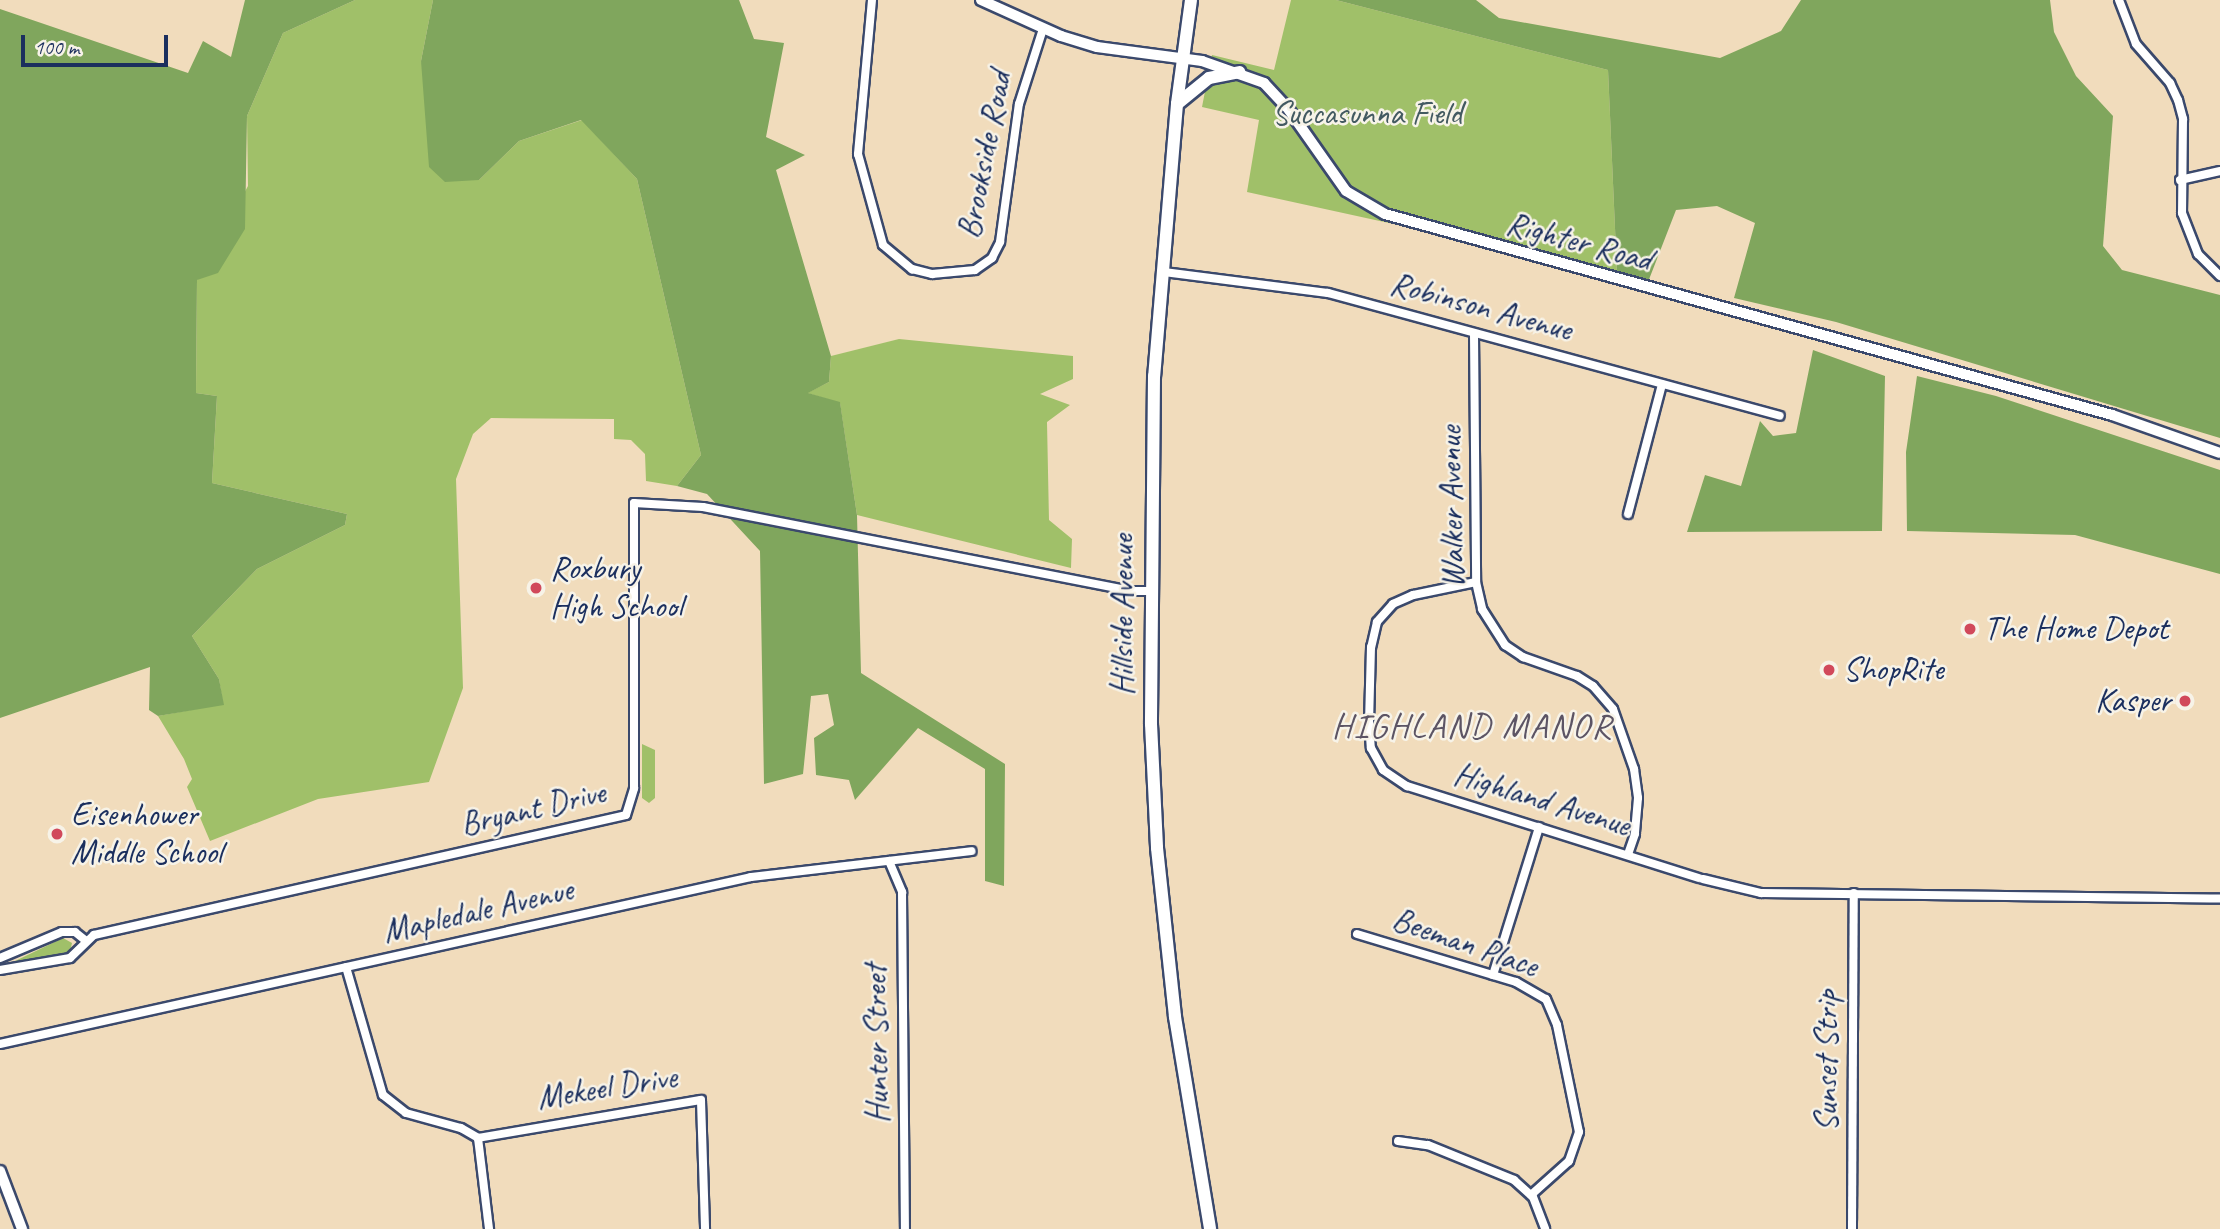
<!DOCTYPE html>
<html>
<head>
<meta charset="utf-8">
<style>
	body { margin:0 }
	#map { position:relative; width:2220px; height:1229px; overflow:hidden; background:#f1dcbc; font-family:Caveat,sans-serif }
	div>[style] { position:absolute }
	.green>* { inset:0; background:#a0c069 }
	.forest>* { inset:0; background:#80a65d }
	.roads { filter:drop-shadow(2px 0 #3b496c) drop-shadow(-2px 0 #3b496c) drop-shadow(0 2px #3b496c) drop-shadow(0 -2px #3b496c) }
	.minor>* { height:8px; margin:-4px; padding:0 4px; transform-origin:4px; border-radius:4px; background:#fff }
	.tertiary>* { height:10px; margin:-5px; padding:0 5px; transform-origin:5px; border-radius:5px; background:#fff }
	.secondary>* { height:12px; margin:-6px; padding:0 6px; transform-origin:6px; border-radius:6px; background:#fff }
	.dots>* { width:19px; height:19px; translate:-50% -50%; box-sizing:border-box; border:4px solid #f7f3e8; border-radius:50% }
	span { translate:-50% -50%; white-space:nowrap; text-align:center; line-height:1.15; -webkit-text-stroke:5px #f7f3e8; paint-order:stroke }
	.park-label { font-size:33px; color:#435a61 }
	.street-label { font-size:33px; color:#1b2f5e }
	.poi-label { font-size:33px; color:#1b2f5e }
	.left { translate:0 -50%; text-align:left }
	.right { translate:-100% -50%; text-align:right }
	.neighbourhood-label { font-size:35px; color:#5c5464; letter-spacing:2px }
	.scale { position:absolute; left:21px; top:35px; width:147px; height:32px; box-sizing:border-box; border:4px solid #1b2f5e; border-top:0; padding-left:9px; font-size:21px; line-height:24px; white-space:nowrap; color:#1b2f5e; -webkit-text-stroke:5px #f7f3e8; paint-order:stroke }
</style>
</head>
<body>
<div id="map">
	<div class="green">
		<i style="clip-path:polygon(355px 0,433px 0,421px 61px,479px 180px,519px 141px,582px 120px,637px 179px,701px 455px,677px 486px,646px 481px,645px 454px,631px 440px,614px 439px,614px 419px,491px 418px,473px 434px,456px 479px,463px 688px,429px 782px,318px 799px,210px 841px,187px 787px,192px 779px,184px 759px,158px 716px,223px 704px,219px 679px,192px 636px,257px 569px,345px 525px,347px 514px,212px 483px,217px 396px,196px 393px,197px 280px,248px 186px,247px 116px,283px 33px)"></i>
		<i style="clip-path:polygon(1291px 0,1336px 0,1608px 70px,1617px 273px,1247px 192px,1259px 120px,1202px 107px,1212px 55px,1274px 70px)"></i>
		<i style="clip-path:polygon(899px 339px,1073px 356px,1073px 379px,1040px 394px,1070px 405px,1047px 422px,1049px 520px,1072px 539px,1071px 568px,857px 515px,840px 403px,807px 393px,829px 382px,831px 356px)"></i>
		<i style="clip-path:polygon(642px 744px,655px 750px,655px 798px,649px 803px,642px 798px)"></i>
		<i style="clip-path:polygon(63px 938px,72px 943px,70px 952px,13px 962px)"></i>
	</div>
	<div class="forest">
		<i style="clip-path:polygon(245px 0,355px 0,283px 33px,247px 116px,245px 229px,218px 273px,197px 280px,196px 393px,217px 396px,212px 483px,347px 514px,345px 525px,257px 569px,192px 636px,219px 679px,224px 705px,158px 716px,149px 710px,150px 667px,0 718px,0 9px,188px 73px,203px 41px,231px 57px)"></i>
		<i style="clip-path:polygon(433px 0,739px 0,754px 39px,784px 43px,766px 137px,805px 155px,776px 170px,831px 356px,829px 382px,808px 393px,840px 402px,857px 515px,861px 673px,1005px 764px,1004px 886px,985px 881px,985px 769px,918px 728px,855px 800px,849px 780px,816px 775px,814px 738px,834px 725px,828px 694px,811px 696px,803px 774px,764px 784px,760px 551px,707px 494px,677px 486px,701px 455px,637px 179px,581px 120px,519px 141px,479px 180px,445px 182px,429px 167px,421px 61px)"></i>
		<i style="clip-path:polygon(1336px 0,1476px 0,1499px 18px,1720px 58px,1781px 31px,1801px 0,2050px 0,2054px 32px,2076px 76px,2113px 116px,2103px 246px,2122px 270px,2220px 295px,2220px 438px,1836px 322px,1734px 298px,1755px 223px,1717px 206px,1676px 210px,1648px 282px,1617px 273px,1608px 70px)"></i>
		<i style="clip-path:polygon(1813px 350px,1885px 376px,1882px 531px,1687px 532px,1705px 475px,1741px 486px,1760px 421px,1773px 436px,1796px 433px)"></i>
		<i style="clip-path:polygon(1917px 376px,1996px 396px,2220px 470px,2220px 574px,2075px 535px,1907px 531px,1906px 452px)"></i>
	</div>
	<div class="roads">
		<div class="minor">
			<i style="left:872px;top:0;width:155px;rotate:95.2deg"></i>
			<i style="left:858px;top:154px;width:94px;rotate:74.6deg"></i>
			<i style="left:883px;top:245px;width:38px;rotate:40deg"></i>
			<i style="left:912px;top:269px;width:21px;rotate:14deg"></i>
			<i style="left:932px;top:274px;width:43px;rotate:-5.3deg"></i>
			<i style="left:975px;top:270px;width:21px;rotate:-35deg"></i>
			<i style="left:992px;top:258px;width:18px;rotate:-63deg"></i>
			<i style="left:1000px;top:242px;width:139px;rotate:-82.2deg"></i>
			<i style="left:1019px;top:104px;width:79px;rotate:-72.3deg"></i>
			<i style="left:2119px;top:0;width:47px;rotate:68.9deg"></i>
			<i style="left:2136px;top:44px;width:52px;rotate:48.9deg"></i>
			<i style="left:2170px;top:83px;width:19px;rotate:65deg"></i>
			<i style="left:2178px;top:100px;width:20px;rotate:75deg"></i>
			<i style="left:2183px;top:119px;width:94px;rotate:90.6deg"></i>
			<i style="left:2182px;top:213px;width:44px;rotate:68.7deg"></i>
			<i style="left:2198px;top:254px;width:31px;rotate:45deg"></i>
			<i style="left:2180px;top:180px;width:41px;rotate:-12.7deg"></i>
			<i style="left:1164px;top:272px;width:165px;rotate:7.3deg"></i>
			<i style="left:1328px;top:293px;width:468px;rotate:15.2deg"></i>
			<i style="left:1474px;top:334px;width:248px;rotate:89.5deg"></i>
			<i style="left:1476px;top:582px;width:28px;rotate:77deg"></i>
			<i style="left:1482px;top:609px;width:43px;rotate:57.4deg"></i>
			<i style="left:1505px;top:645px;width:22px;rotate:34deg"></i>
			<i style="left:1523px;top:657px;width:57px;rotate:19.4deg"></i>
			<i style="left:1577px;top:676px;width:19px;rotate:32deg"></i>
			<i style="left:1593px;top:686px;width:30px;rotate:49deg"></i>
			<i style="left:1613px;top:709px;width:64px;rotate:70.7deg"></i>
			<i style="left:1634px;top:769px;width:29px;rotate:82deg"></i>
			<i style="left:1638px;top:798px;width:36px;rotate:95deg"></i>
			<i style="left:1635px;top:834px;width:21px;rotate:109deg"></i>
			<i style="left:1628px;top:514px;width:134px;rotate:-75.3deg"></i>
			<i style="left:1476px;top:582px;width:64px;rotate:168.3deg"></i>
			<i style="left:1413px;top:595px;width:22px;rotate:156deg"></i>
			<i style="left:1393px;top:604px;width:24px;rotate:132deg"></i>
			<i style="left:1377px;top:622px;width:26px;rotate:103deg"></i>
			<i style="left:1371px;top:647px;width:75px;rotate:91.5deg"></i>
			<i style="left:1369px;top:722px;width:26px;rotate:86deg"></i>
			<i style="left:1371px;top:748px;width:25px;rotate:61deg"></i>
			<i style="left:1383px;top:770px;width:29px;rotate:34deg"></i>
			<i style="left:1407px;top:786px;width:306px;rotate:17.5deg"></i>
			<i style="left:889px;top:861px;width:34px;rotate:67deg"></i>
			<i style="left:902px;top:892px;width:337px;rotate:89.5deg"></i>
			<i style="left:1703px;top:879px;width:60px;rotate:13.6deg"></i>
			<i style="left:1761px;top:893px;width:459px;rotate:0.7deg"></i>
			<i style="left:1357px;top:934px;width:166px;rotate:16.8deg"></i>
			<i style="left:1516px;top:982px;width:34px;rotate:30deg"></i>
			<i style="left:1546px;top:999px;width:28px;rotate:67deg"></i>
			<i style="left:1557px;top:1025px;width:109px;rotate:78.4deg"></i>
			<i style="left:1579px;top:1132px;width:31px;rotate:109deg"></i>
			<i style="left:1569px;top:1161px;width:51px;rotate:138.2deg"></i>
			<i style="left:0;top:958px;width:67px;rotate:-22.8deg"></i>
			<i style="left:62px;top:932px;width:13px"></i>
			<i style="left:75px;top:932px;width:13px;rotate:39deg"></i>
			<i style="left:346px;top:967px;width:133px;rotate:73.9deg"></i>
			<i style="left:383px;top:1095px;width:29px;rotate:38deg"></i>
			<i style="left:406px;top:1113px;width:57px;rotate:15.3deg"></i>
			<i style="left:461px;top:1128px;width:20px;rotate:30deg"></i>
			<i style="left:478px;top:1138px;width:92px;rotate:83.1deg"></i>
			<i style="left:0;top:970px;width:71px;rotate:-9.7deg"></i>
			<i style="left:70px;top:958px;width:33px;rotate:-44deg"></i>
			<i style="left:94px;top:935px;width:545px;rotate:-12.71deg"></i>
			<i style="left:626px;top:815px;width:28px;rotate:-73deg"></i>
			<i style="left:634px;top:788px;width:285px;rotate:-90deg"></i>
			<i style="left:634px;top:503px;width:69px;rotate:3.3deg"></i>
			<i style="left:703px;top:507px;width:436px;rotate:11.1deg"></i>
			<i style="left:1131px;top:591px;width:20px"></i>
			<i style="left:1493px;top:975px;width:155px;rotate:-72.7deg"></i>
			<i style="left:0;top:1044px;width:769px;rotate:-12.54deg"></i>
			<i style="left:751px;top:877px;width:222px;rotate:-6.7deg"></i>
			<i style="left:478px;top:1138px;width:226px;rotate:-9.7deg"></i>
			<i style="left:701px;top:1100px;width:129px;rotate:88.2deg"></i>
			<i style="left:1398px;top:1141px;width:30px;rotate:8deg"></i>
			<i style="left:1428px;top:1145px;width:93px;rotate:22.1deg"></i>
			<i style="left:1514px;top:1180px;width:25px;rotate:42deg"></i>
			<i style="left:1533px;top:1197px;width:34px;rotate:69deg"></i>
			<i style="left:1852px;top:1229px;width:336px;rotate:-89.7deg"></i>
		</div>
		<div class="tertiary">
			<i style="left:981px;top:0;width:88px;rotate:24.2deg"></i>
			<i style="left:1061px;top:36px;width:38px;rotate:17deg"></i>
			<i style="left:1097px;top:47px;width:106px;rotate:7.6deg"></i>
			<i style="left:1202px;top:61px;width:66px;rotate:19.5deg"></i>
			<i style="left:1264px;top:83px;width:37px;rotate:47deg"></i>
			<i style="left:1289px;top:110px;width:99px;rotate:54.9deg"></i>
			<i style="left:1346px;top:191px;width:45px;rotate:30.5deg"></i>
			<i style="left:1385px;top:214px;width:754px;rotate:15.45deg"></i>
			<i style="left:2112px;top:415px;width:114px;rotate:19.4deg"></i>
			<i style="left:0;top:1171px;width:62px;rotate:69.2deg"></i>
		</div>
		<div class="secondary">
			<i style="left:1191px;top:0;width:105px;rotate:97.7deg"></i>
			<i style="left:1177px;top:104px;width:273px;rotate:94.8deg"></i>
			<i style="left:1154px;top:376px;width:348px;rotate:90.5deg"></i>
			<i style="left:1151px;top:724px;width:124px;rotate:87.2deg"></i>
			<i style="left:1157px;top:848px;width:170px;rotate:83.9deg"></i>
			<i style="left:1175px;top:1017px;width:215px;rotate:80.6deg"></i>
			<i style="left:1177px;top:104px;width:41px;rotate:-39.1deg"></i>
			<i style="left:1209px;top:78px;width:31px;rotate:-11deg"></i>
		</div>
	</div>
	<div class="dots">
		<i style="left:536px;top:588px;background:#d1495b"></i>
		<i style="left:1970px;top:629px;background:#d1495b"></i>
		<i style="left:1829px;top:670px;background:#d1495b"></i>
		<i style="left:2185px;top:701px;background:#d1495b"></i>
		<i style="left:57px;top:834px;background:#d1495b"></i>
	</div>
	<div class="park-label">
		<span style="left:1367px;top:114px">Succasunna Field</span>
	</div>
	<div class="street-label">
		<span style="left:985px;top:155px;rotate:-79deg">Brookside Road</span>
		<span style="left:1579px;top:242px;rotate:15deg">Righter Road</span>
		<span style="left:1481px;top:307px;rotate:15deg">Robinson Avenue</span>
		<span style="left:1452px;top:507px;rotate:-91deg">Walker Avenue</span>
		<span style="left:1123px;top:615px;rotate:-90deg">Hillside Avenue</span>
		<span style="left:1542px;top:800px;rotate:17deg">Highland Avenue</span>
		<span style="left:533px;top:809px;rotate:-13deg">Bryant Drive</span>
		<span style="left:478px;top:911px;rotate:-13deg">Mapledale Avenue</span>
		<span style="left:1465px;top:943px;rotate:19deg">Beeman Place</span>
		<span style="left:877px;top:1044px;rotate:-91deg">Hunter Street</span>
		<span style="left:1827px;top:1061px;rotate:-90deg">Sunset Strip</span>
		<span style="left:607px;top:1088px;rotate:-9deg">Mekeel Drive</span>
	</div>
	<div class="poi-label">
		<span class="left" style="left:550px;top:588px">Roxbury<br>High School</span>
		<span class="left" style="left:1984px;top:629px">The Home Depot</span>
		<span class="left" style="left:1843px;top:670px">ShopRite</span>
		<span class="right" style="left:2171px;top:701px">Kasper</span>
		<span class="left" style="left:71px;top:834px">Eisenhower<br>Middle School</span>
	</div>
	<div class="neighbourhood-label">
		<span style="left:1472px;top:726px">HIGHLAND MANOR</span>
	</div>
	<div class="scale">100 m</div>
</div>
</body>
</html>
